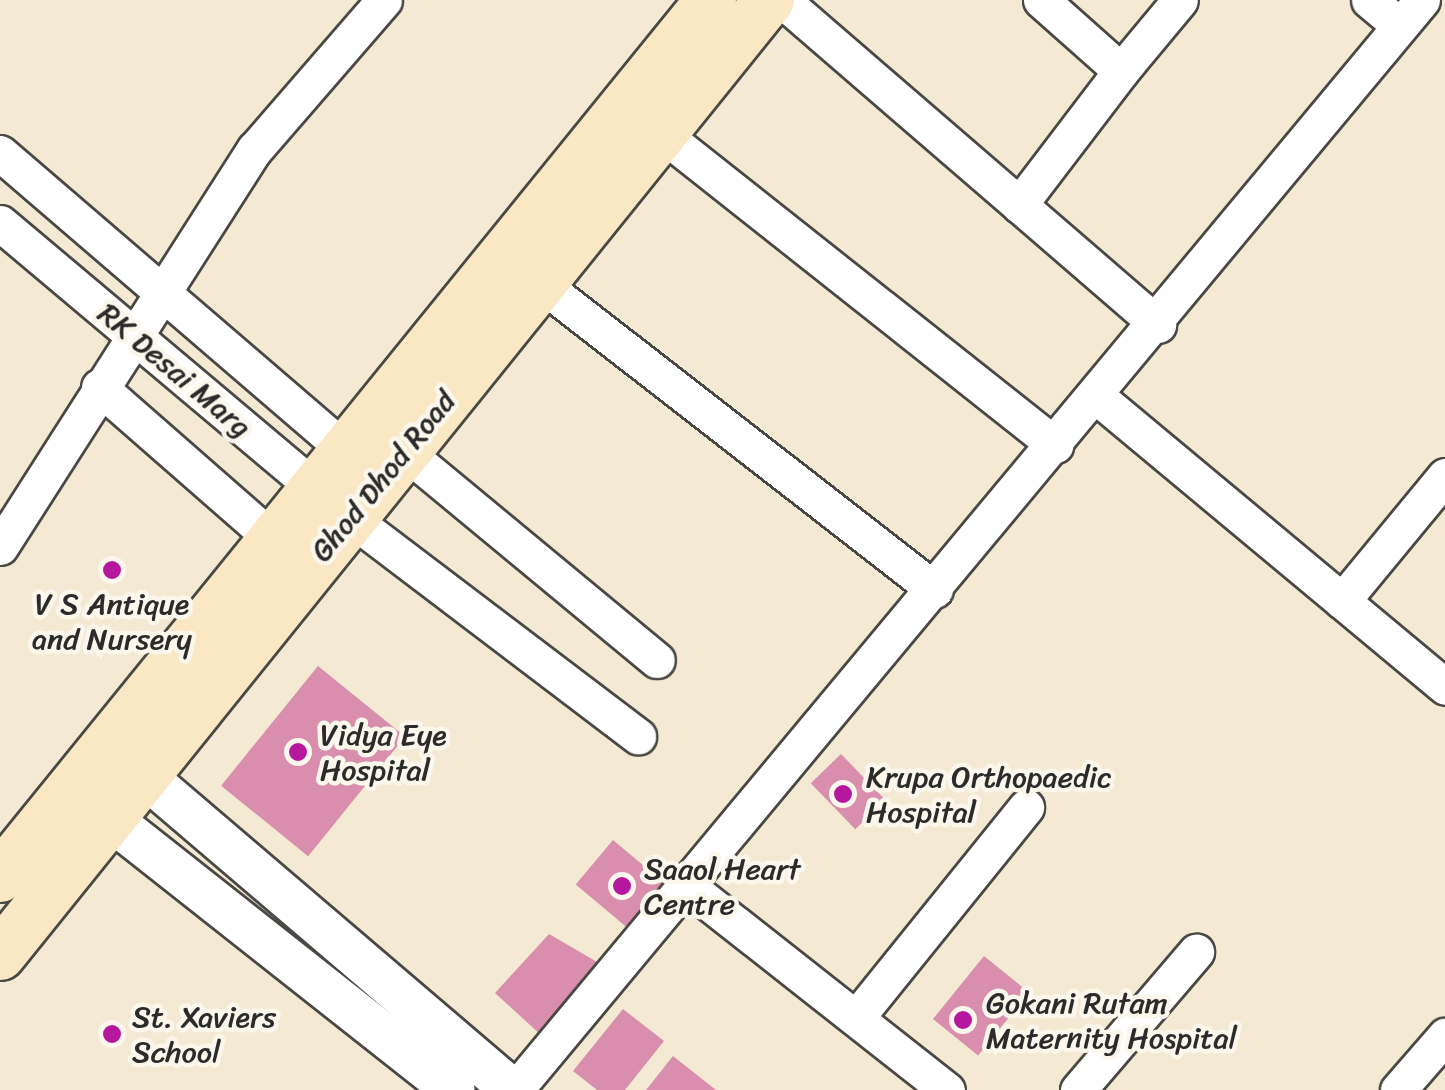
<!DOCTYPE html>
<html>
<head>
<meta charset="utf-8">
<style>
	body { margin:0 }
	#map { position:relative; width:1445px; height:1090px; overflow:hidden; background:#f4ead4; font-family:Sriracha,sans-serif }
	div>[style] { position:absolute }
	.building>* { inset:0; background:#d88eac; transform-origin:0 0 }
	.roads { filter:drop-shadow(2px 0 #494844) drop-shadow(-2px 0 #494844) drop-shadow(0 2px #494844) drop-shadow(0 -2px #494844) }
	.minor>* { height:35px; margin:-17.5px; padding:0 17.5px; transform-origin:17.5px; border-radius:17.5px; background:#fff }
	.tertiary>* { height:42px; margin:-21px; padding:0 21px; transform-origin:21px; border-radius:21px; background:#fff }
	.secondary>* { height:50px; margin:-25px; padding:0 25px; transform-origin:25px; border-radius:25px; background:#fae7c3 }
	.dots>* { width:28px; height:28px; translate:-50% -50%; box-sizing:border-box; border:5px solid #fbf7ec; border-radius:50% }
	span { translate:-50% -50%; white-space:nowrap; text-align:center; line-height:1.15; -webkit-text-stroke:9px #fbf7ec; paint-order:stroke }
	.street-label { font-size:30px; color:#2b2b2b }
	.poi-label { font-size:30px; color:#2b2b2b }
	.left { translate:0 -50%; text-align:left }
</style>
</head>
<body>
<div id="map">
	<div class="building">
		<i style="left:318px;top:666px;width:112px;height:154px;rotate:39deg"></i>
		<i style="left:841px;top:754px;width:64px;height:42px;rotate:46deg"></i>
		<i style="left:613px;top:840px;width:74px;height:58px;rotate:40deg"></i>
		<i style="clip-path:polygon(549px 934px,604px 966px,541px 1035px,495px 993px)"></i>
		<i style="left:984px;top:956px;width:58px;height:81px;rotate:39deg"></i>
		<i style="clip-path:polygon(623px 1009px,664px 1041px,625px 1090px,597px 1090px,573px 1071px)"></i>
		<i style="clip-path:polygon(673px 1056px,716px 1090px,646px 1090px)"></i>
	</div>
	<div class="roads">
		<div class="minor">
			<i style="left:782px;top:0;width:497px;rotate:40.8deg"></i>
			<i style="left:1369px;top:0;width:40px;rotate:40deg"></i>
			<i style="left:1121px;top:71px;width:92px;rotate:-50.3deg"></i>
			<i style="left:661px;top:133px;width:503px;rotate:38.37deg"></i>
			<i style="left:0;top:153px;width:479px;rotate:40.7deg"></i>
			<i style="left:1019px;top:205px;width:168px;rotate:-52.7deg"></i>
			<i style="left:1121px;top:71px;width:107px;rotate:-138.4deg"></i>
			<i style="left:0;top:223px;width:456px;rotate:40.1deg"></i>
			<i style="left:349px;top:517px;width:363px;rotate:37.2deg"></i>
			<i style="left:540px;top:283px;width:500px;rotate:37.85deg"></i>
			<i style="left:99px;top:387px;width:234px;rotate:41.2deg"></i>
			<i style="left:1095px;top:395px;width:456px;rotate:39.8deg"></i>
			<i style="left:404px;top:451px;width:328px;rotate:39.6deg"></i>
			<i style="left:0;top:547px;width:473px;rotate:-57.4deg"></i>
			<i style="left:255px;top:149px;width:197px;rotate:-49.1deg"></i>
			<i style="left:1342px;top:601px;width:162px;rotate:-50.5deg"></i>
			<i style="left:690px;top:888px;width:327px;rotate:38.2deg"></i>
			<i style="left:856px;top:1018px;width:271px;rotate:-51.1deg"></i>
			<i style="left:515px;top:1090px;width:1418px;rotate:-50.24deg"></i>
			<i style="left:1078px;top:1090px;width:182px;rotate:-49.5deg"></i>
			<i style="left:1398px;top:1090px;width:72px;rotate:-49deg"></i>
		</div>
		<div class="tertiary">
			<i style="left:131px;top:750px;width:26px;rotate:65deg"></i>
			<i style="left:142px;top:774px;width:487px;rotate:40.5deg"></i>
			<i style="left:80px;top:817px;width:29px;rotate:2deg"></i>
			<i style="left:109px;top:818px;width:439px;rotate:38.3deg"></i>
		</div>
		<div class="secondary">
			<i style="left:0;top:877px;width:1129px;rotate:-50.97deg"></i>
			<i style="left:0;top:955px;width:1226px;rotate:-51.16deg"></i>
		</div>
	</div>
	<div class="dots">
		<i style="left:112px;top:570px;background:#b5179e"></i>
		<i style="left:298px;top:752px;background:#b5179e"></i>
		<i style="left:843px;top:794px;background:#b5179e"></i>
		<i style="left:622px;top:886px;background:#b5179e"></i>
		<i style="left:963px;top:1020px;background:#b5179e"></i>
		<i style="left:112px;top:1034px;background:#b5179e"></i>
	</div>
	<div class="street-label">
		<span style="left:175px;top:370px;rotate:40deg">RK Desai Marg</span>
		<span style="left:383px;top:476px;rotate:-51deg">Ghod Dhod Road</span>
	</div>
	<div class="poi-label">
		<span style="left:112px;top:621px">V S Antique<br>and Nursery</span>
		<span class="left" style="left:320px;top:752px">Vidya Eye<br>Hospital</span>
		<span class="left" style="left:866px;top:794px">Krupa Orthopaedic<br>Hospital</span>
		<span class="left" style="left:644px;top:886px">Saaol Heart<br>Centre</span>
		<span class="left" style="left:986px;top:1020px">Gokani Rutam<br>Maternity Hospital</span>
		<span class="left" style="left:132px;top:1034px">St. Xaviers<br>School</span>
	</div>
</div>
</body>
</html>
